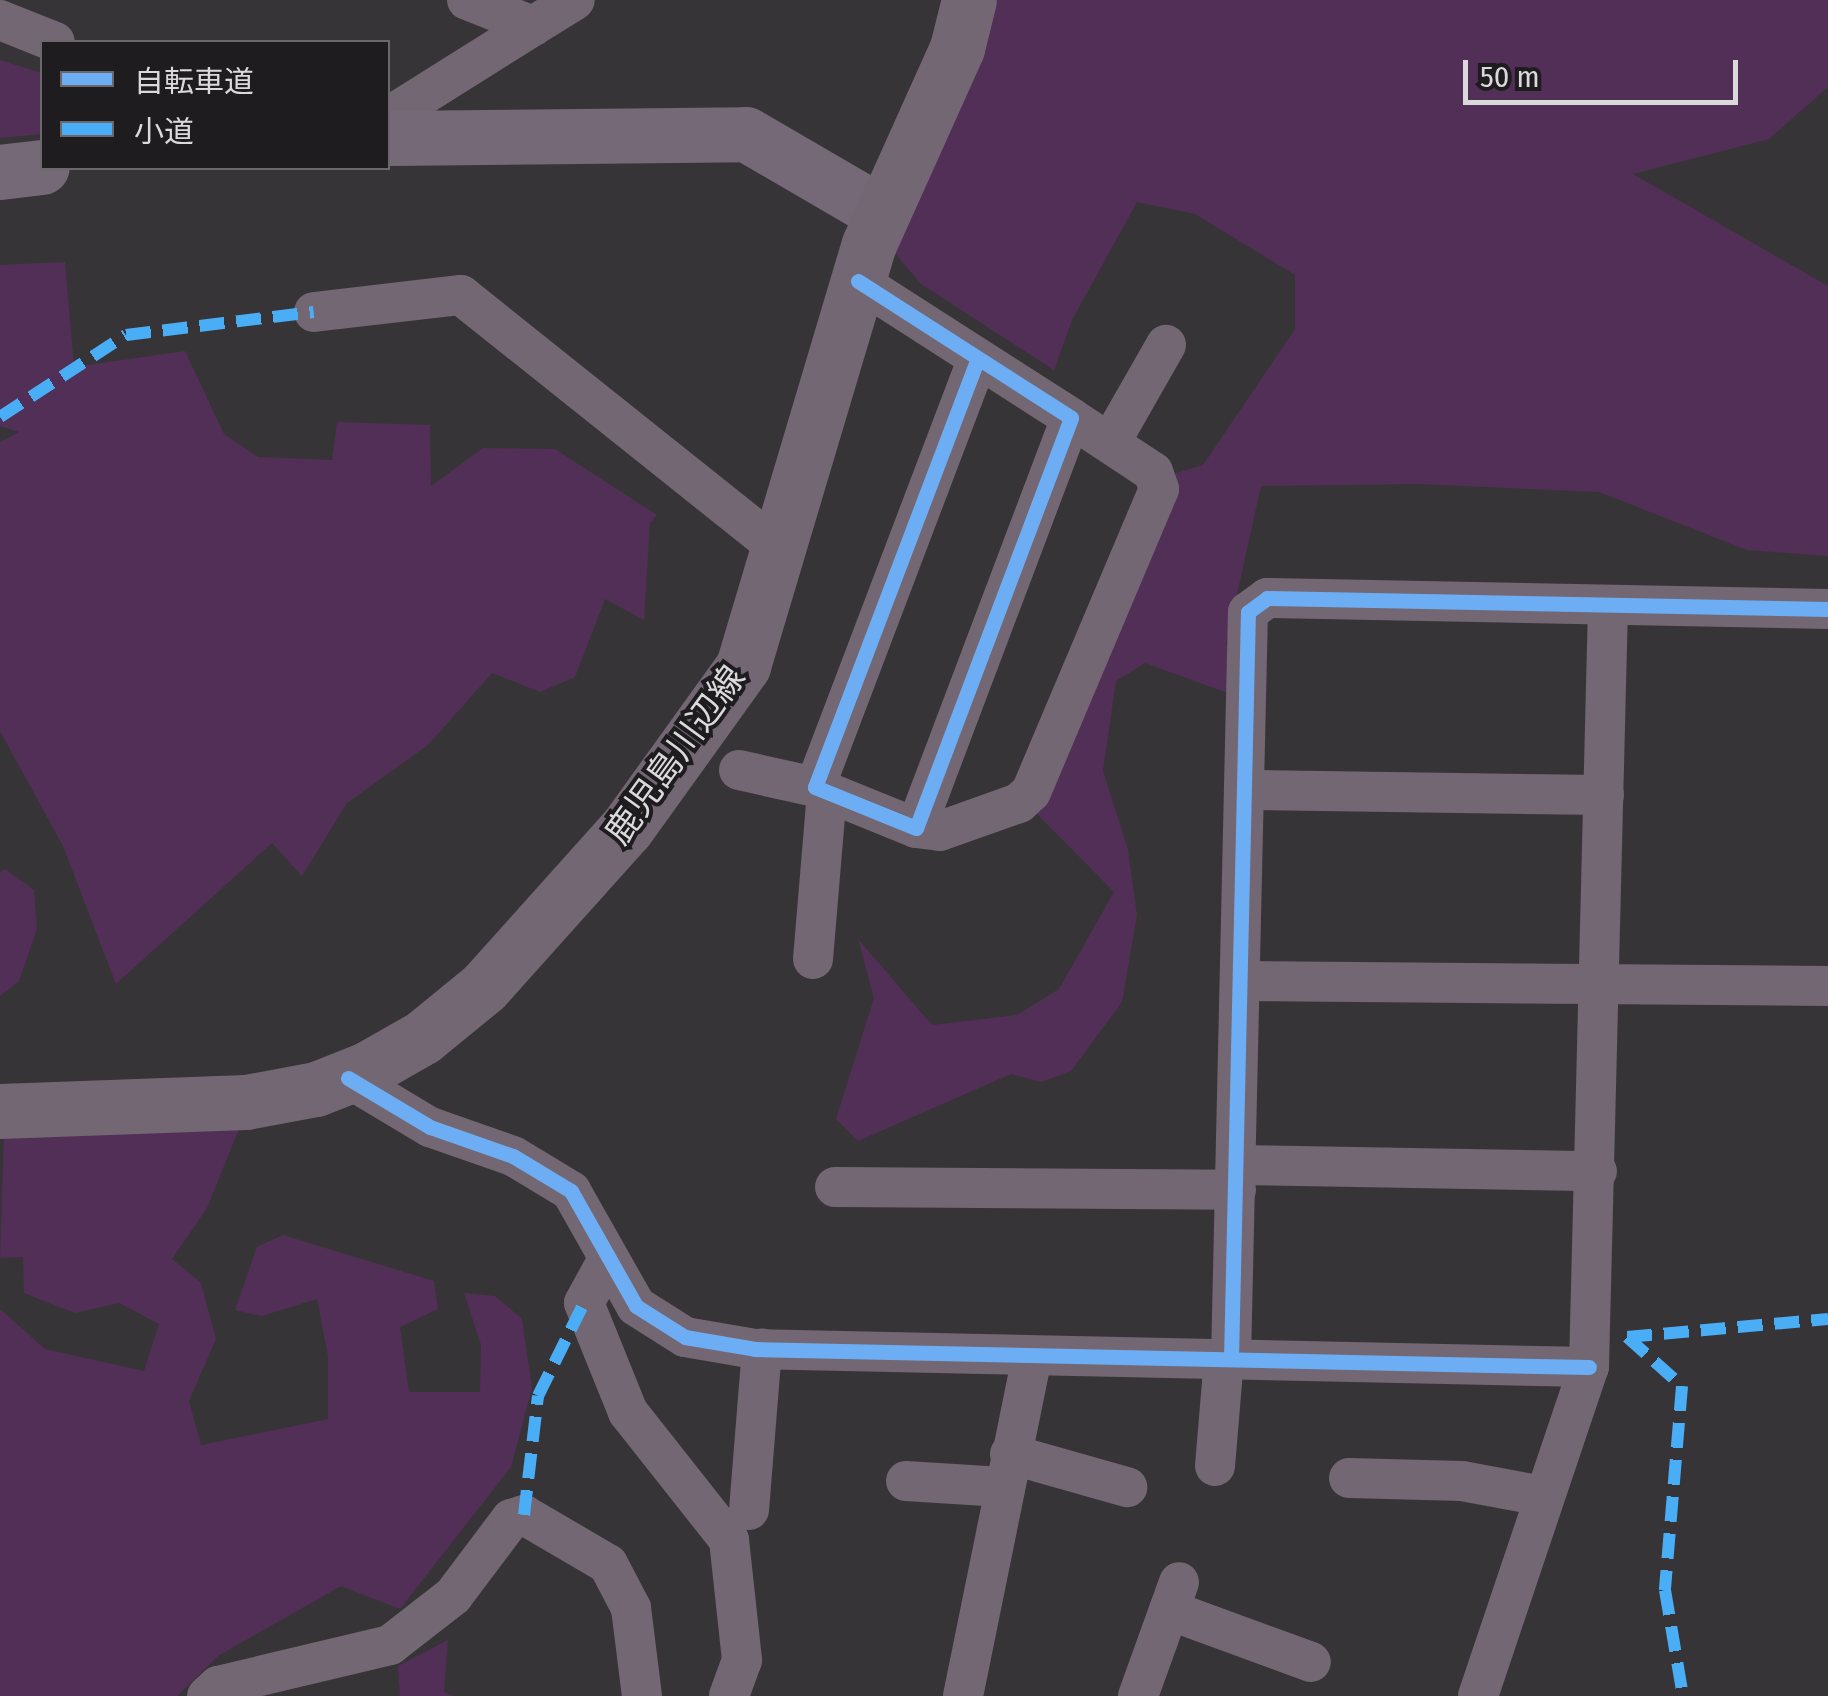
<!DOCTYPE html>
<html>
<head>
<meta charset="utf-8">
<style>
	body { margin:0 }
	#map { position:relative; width:1828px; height:1696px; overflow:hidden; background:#373437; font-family:"Fira Sans Condensed","Noto Sans JP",sans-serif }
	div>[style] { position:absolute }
	.green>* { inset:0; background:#522f56 }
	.street>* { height:40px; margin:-20px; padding:0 20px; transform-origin:20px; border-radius:20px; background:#726773 }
	.secondary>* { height:55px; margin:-27.5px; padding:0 27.5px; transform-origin:27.5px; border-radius:27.5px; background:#756977 }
	.primary>* { height:55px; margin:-27.5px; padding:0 27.5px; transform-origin:27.5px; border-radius:27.5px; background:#726773 }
	.quiet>* { height:12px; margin-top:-6px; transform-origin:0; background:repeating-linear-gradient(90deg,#49aef6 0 25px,transparent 0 37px) }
	.cycleway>* { height:15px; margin:-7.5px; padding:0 7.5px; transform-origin:7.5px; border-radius:7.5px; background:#6dadf4 }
	span { translate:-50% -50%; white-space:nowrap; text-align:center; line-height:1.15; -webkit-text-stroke:8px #1e1c1e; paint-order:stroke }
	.street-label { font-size:35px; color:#dcd9dc }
	.legend { position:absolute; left:40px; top:40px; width:350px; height:130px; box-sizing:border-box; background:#1e1c1e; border:2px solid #6a686a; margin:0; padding:12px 18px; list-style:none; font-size:30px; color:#dcd9dc }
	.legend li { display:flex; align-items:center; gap:20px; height:50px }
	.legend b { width:50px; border:2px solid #6a686a }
	.scale { position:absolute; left:1463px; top:60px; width:275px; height:45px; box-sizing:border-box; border:5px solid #dcd9dc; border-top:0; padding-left:12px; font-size:30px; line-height:35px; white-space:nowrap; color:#dcd9dc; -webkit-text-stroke:8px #1e1c1e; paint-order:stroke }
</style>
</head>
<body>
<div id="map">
	<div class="green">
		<i style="clip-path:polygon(980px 0,1828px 0,1828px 87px,1769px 139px,1633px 174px,1828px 286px,1828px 556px,1747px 550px,1599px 492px,1419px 484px,1261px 486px,1226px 644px,1247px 700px,1145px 663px,1116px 681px,1103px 771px,1128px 850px,1137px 915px,1122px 1002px,1071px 1071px,1041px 1082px,1011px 1074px,858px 1141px,836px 1119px,874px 998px,858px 939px,932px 1025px,1017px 1015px,1059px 989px,1114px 892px,1035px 812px,1166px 476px,1203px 465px,1295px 329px,1295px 275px,1195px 214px,1137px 202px,1072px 320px,1054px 370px,921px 284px,893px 251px,915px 188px,976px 74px)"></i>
		<i style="clip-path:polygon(0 60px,42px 73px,42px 134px,0 138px)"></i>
		<i style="clip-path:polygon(65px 262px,74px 367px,185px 351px,224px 434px,258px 457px,332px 460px,337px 422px,430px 425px,431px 486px,483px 448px,555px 449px,657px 515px,650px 523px,644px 620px,605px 599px,575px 677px,540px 692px,492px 673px,428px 745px,347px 803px,302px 876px,272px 843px,116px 984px,63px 846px,0 731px,0 442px,19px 432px,0 426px,0 265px)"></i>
		<i style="clip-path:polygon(5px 869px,34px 890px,37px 929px,19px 981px,0 996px,0 872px)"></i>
		<i style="clip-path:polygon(241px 1124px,207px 1208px,172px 1259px,201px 1283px,216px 1339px,189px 1401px,201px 1445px,328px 1419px,328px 1356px,317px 1299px,262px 1316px,235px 1310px,257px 1247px,283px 1235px,434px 1281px,438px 1309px,400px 1327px,409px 1392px,480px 1392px,481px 1345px,464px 1293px,495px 1296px,522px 1319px,532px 1388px,511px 1467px,400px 1609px,341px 1586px,218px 1656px,177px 1696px,0 1696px,0 1309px,45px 1349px,144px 1371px,159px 1324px,119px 1303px,75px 1313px,24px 1293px,23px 1257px,0 1258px,4px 1133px)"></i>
		<i style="clip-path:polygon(448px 1640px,444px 1692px,454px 1696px,400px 1696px,398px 1666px)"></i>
	</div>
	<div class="street">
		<i style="left:467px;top:0;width:71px;rotate:21.5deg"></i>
		<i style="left:533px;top:26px;width:49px;rotate:-31.8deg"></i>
		<i style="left:0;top:20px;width:59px;rotate:21.8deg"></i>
		<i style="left:388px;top:117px;width:171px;rotate:-32.1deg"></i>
		<i style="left:858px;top:281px;width:253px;rotate:32.7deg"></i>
		<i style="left:1071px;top:418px;width:438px;rotate:110.7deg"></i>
		<i style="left:916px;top:828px;width:109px;rotate:-157.9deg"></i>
		<i style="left:815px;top:787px;width:458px;rotate:-69.2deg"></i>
		<i style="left:314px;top:312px;width:148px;rotate:-6.6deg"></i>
		<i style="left:461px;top:295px;width:409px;rotate:38.6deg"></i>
		<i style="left:1110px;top:443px;width:113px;rotate:-60.3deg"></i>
		<i style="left:739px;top:770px;width:78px;rotate:12.6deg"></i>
		<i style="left:1246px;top:790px;width:358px;rotate:0.8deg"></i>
		<i style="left:916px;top:828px;width:24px;rotate:7deg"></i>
		<i style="left:940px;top:831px;width:84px;rotate:-19.5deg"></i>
		<i style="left:1019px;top:803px;width:16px;rotate:-43deg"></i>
		<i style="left:1031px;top:792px;width:329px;rotate:-67.1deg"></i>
		<i style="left:1159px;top:489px;width:18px;rotate:-109deg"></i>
		<i style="left:1153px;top:472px;width:98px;rotate:-146.6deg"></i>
		<i style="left:813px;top:959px;width:168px;rotate:-85.2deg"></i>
		<i style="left:1240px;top:981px;width:588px;rotate:0.49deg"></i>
		<i style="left:348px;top:1078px;width:96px;rotate:30.9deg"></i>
		<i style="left:430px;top:1127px;width:88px;rotate:19.3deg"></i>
		<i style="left:513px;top:1156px;width:68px;rotate:31.1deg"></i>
		<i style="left:571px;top:1191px;width:132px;rotate:60.5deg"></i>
		<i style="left:636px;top:1306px;width:58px;rotate:32.3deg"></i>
		<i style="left:685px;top:1337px;width:71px;rotate:9.7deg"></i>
		<i style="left:755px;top:1349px;width:834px;rotate:1.24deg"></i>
		<i style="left:1237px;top:1165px;width:360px;rotate:1deg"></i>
		<i style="left:835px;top:1187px;width:401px;rotate:0.4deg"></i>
		<i style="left:608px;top:1259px;width:50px;rotate:118.6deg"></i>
		<i style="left:584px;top:1303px;width:118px;rotate:68deg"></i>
		<i style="left:628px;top:1412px;width:163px;rotate:51.7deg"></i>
		<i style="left:729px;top:1540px;width:121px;rotate:83.8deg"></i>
		<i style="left:742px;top:1660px;width:38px;rotate:110deg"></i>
		<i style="left:1231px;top:1359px;width:747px;rotate:-88.7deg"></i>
		<i style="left:1248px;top:612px;width:24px;rotate:-36deg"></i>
		<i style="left:1267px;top:598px;width:561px;rotate:1.12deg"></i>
		<i style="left:1010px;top:1454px;width:122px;rotate:15.8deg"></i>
		<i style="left:1215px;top:1466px;width:107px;rotate:-85.2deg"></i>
		<i style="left:1349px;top:1478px;width:113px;rotate:1.5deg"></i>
		<i style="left:1462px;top:1481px;width:82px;rotate:10.5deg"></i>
		<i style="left:906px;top:1481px;width:96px;rotate:3.6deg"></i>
		<i style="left:749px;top:1510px;width:162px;rotate:-85.4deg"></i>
		<i style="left:1169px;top:1610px;width:151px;rotate:20.1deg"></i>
		<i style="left:207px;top:1696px;width:15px;rotate:-42deg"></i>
		<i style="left:218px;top:1686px;width:177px;rotate:-13.4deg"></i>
		<i style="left:390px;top:1645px;width:80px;rotate:-37.9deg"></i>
		<i style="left:453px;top:1596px;width:96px;rotate:-53deg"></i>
		<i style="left:511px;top:1519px;width:14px;rotate:-17deg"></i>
		<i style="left:524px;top:1515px;width:97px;rotate:30.3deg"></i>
		<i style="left:608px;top:1564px;width:50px;rotate:62.4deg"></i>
		<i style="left:631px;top:1608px;width:89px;rotate:82.9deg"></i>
		<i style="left:963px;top:1696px;width:346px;rotate:-78.5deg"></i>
		<i style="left:1138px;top:1696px;width:121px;rotate:-70.2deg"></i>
		<i style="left:1478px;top:1696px;width:347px;rotate:-71.4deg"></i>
		<i style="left:1589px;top:1367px;width:760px;rotate:-88.57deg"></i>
	</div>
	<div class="secondary">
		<i style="left:388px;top:138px;width:358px;rotate:-0.6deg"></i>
		<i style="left:746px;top:134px;width:157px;rotate:30.2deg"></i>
		<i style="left:0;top:172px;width:42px;rotate:-6.8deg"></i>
	</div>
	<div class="primary">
		<i style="left:0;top:1111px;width:246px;rotate:-2.1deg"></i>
		<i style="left:246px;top:1102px;width:71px;rotate:-10.5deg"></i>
		<i style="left:316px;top:1089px;width:55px;rotate:-21.4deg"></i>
		<i style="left:367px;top:1069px;width:64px;rotate:-29.7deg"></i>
		<i style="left:423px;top:1037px;width:79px;rotate:-39.3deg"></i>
		<i style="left:484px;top:987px;width:212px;rotate:-48.1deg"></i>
		<i style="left:626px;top:829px;width:201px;rotate:-54.3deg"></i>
		<i style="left:743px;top:666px;width:440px;rotate:-73.4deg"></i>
		<i style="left:869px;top:244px;width:215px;rotate:-65.8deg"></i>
		<i style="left:957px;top:48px;width:49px;rotate:-76deg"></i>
	</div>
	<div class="quiet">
		<i style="left:0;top:417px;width:150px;rotate:-33.1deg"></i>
		<i style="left:126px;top:335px;width:189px;rotate:-7deg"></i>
		<i style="left:1627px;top:1337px;width:74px;rotate:41.7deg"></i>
		<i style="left:1682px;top:1386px;width:205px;rotate:94.8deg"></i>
		<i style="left:1665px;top:1590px;width:108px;rotate:80.4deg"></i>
		<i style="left:1627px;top:1337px;width:202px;rotate:-5.1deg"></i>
		<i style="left:524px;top:1515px;width:120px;rotate:-83.3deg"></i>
		<i style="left:538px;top:1396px;width:104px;rotate:-63.7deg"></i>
	</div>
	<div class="cycleway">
		<i style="left:858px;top:281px;width:253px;rotate:32.7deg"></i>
		<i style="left:1071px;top:418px;width:438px;rotate:110.7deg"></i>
		<i style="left:916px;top:828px;width:109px;rotate:-157.9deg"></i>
		<i style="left:815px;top:787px;width:458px;rotate:-69.2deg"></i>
		<i style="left:348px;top:1078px;width:96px;rotate:30.9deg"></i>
		<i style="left:430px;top:1127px;width:88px;rotate:19.3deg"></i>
		<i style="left:513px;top:1156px;width:68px;rotate:31.1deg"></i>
		<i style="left:571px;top:1191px;width:132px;rotate:60.5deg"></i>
		<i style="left:636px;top:1306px;width:58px;rotate:32.3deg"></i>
		<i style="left:685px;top:1337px;width:71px;rotate:9.7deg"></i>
		<i style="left:755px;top:1349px;width:834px;rotate:1.24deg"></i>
		<i style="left:1231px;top:1359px;width:747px;rotate:-88.7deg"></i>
		<i style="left:1248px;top:612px;width:24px;rotate:-36deg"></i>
		<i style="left:1267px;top:598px;width:561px;rotate:1.12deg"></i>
	</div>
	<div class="street-label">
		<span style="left:675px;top:755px;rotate:-54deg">鹿児島川辺線</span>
	</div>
	<ul class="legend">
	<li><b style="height:12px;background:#6dadf4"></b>自転車道</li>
	<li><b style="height:12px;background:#49aef6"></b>小道</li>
	</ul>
	<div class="scale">50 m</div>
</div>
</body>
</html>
